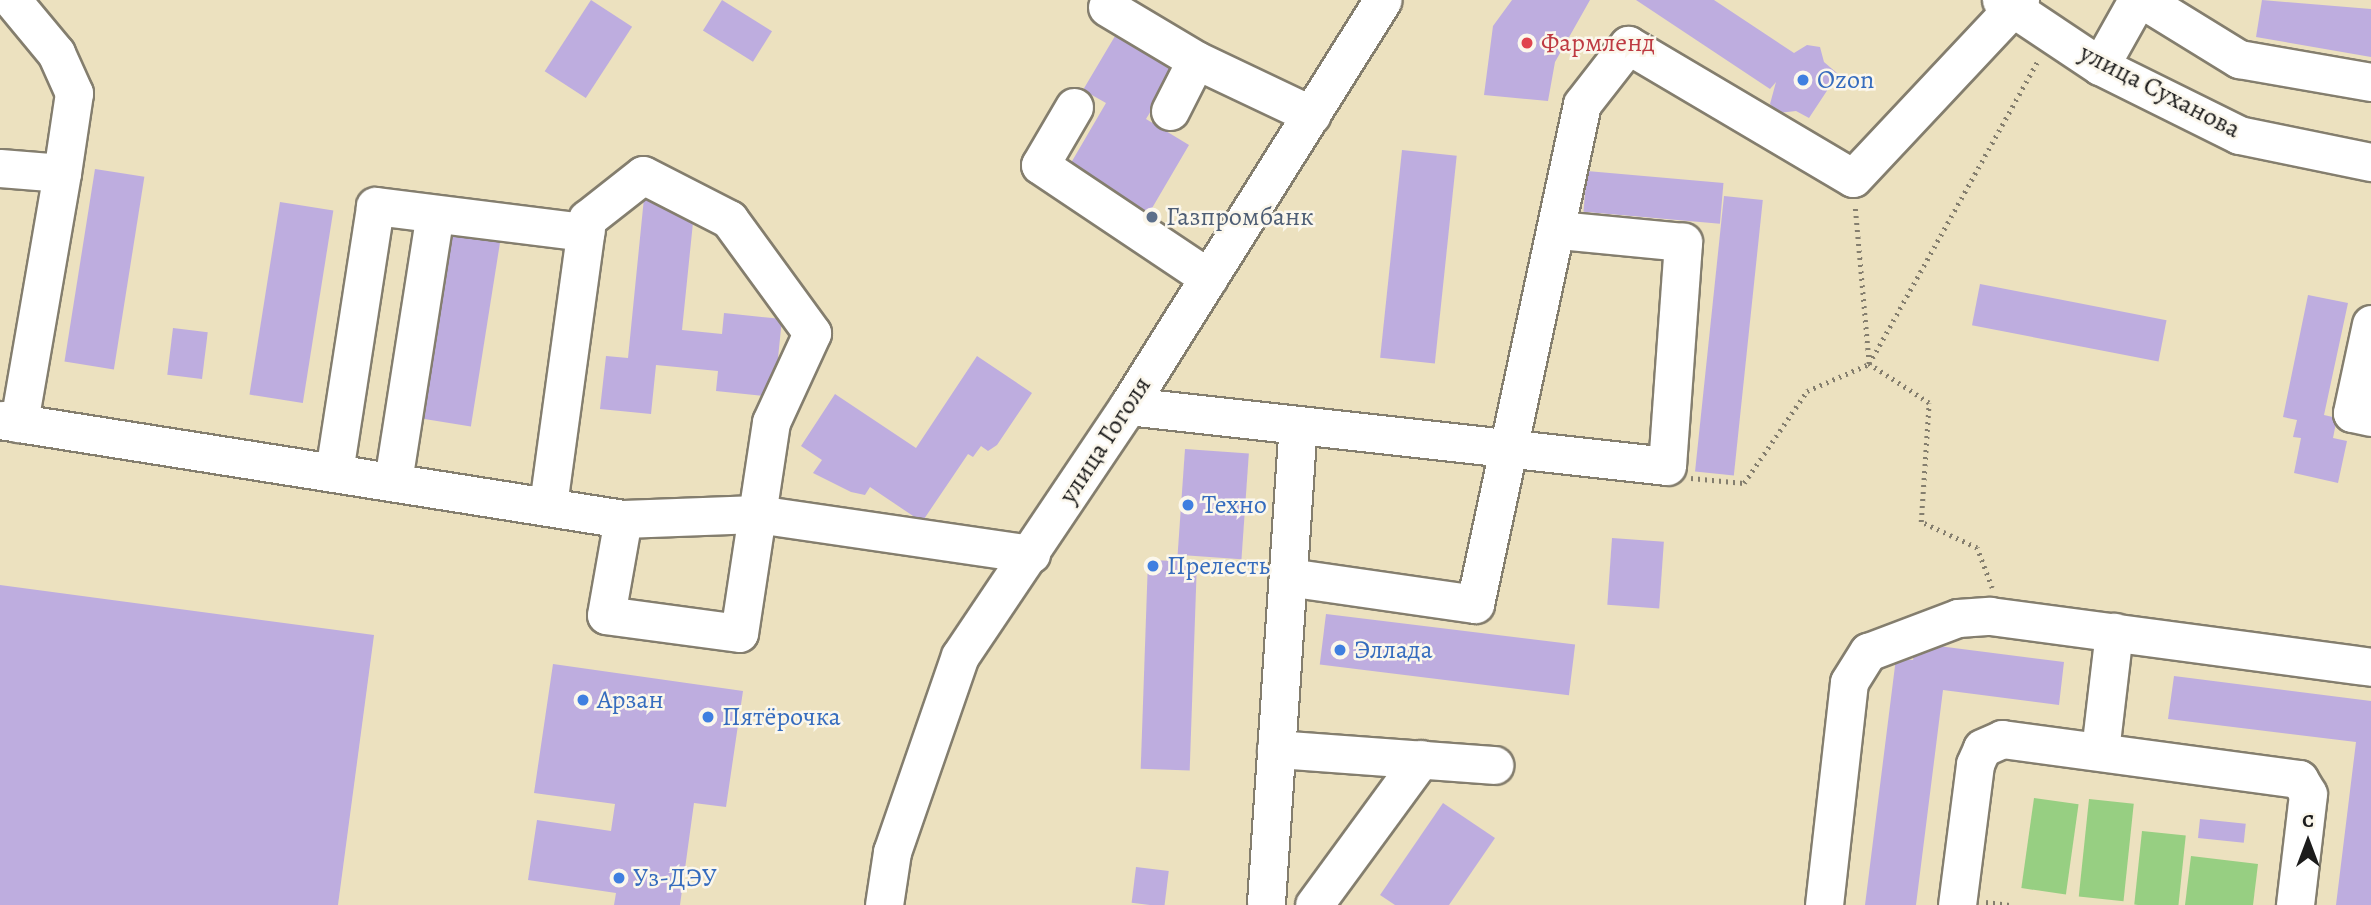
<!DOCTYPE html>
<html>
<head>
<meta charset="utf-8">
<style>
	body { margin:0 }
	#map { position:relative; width:2371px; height:905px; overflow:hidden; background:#ece1bf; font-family:Alegreya,serif }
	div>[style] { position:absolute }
	.green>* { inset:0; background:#97cf82; transform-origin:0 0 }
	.building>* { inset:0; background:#beaddf; transform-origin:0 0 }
	.path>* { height:4.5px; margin-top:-2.25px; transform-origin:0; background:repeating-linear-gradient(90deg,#847e6e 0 2px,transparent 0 7px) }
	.roads { filter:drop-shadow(2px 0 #847e6e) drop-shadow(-2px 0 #847e6e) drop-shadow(0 2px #847e6e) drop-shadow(0 -2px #847e6e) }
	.minor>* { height:37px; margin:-18.5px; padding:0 18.5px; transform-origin:18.5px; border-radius:18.5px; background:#fff }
	.dots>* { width:19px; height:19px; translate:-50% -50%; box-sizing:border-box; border:4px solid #fbf7ec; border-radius:50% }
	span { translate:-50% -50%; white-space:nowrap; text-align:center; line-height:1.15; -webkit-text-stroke:5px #fbf7ec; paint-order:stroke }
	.health-label { font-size:26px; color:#be3a42 }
	.left { translate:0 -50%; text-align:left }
	.shop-label { font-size:26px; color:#366cbe }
	.street-label { font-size:26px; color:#1c1c1c }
	.service-label { font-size:26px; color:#4e5e75 }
	.north { position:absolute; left:2273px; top:807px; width:70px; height:70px; -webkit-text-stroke:5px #fbf7ec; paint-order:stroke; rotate:0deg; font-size:19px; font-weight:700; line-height:28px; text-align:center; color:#1c1c1c }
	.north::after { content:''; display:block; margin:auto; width:24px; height:32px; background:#1c1c1c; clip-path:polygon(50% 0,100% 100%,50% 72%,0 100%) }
</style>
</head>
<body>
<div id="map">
	<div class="green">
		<i style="left:2034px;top:798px;width:45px;height:91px;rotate:8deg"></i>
		<i style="left:2089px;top:799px;width:45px;height:98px;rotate:6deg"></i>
		<i style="left:2142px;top:831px;width:44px;height:74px;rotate:6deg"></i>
		<i style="clip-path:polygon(2191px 856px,2258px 864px,2253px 905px,2185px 905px)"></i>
	</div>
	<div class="building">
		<i style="left:591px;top:0;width:49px;height:85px;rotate:33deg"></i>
		<i style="left:722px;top:0;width:59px;height:36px;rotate:32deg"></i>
		<i style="clip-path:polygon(1512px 0,1590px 0,1555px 62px,1548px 101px,1484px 95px,1493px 26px)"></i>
		<i style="clip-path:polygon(1636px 0,1714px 0,1794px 53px,1807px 45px,1820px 47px,1824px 62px,1838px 74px,1809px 118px,1796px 111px,1778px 113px,1770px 104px,1776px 82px,1770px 89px)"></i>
		<i style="clip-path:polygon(2262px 0,2371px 9px,2371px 57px,2256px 37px)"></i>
		<i style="clip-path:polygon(1118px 31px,1178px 66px,1146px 119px,1189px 145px,1148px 215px,1068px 168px,1106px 103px,1083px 90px)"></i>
		<i style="left:1402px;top:150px;width:55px;height:209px;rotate:6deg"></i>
		<i style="left:95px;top:169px;width:50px;height:195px;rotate:9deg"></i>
		<i style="left:1587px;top:171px;width:137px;height:41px;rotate:5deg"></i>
		<i style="left:1724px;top:196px;width:39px;height:277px;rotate:6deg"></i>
		<i style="clip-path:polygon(644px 198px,695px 203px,682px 330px,722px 334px,724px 313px,782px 319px,774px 397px,716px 391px,718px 371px,656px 365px,651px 414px,600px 409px,606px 356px,628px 358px)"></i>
		<i style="left:280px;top:202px;width:54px;height:195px;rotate:9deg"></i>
		<i style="left:452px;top:226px;width:50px;height:195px;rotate:9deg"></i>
		<i style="left:1980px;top:284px;width:190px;height:42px;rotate:11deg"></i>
		<i style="clip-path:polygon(2308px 295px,2348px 303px,2324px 415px,2337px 418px,2333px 438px,2347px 441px,2338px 483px,2294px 473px,2301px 438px,2293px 437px,2297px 420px,2283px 417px)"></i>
		<i style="left:173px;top:328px;width:35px;height:47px;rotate:7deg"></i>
		<i style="clip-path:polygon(977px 356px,1032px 393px,997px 445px,988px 451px,981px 446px,973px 457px,968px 454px,922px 522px,870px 487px,865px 495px,851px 492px,813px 473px,822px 460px,801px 446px,835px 394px,916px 448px)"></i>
		<i style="left:1185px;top:449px;width:64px;height:106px;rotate:4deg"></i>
		<i style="left:1612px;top:538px;width:52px;height:67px;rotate:4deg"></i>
		<i style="left:1148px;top:560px;width:49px;height:209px;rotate:2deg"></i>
		<i style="clip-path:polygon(0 585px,374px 635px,338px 905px,0 905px)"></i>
		<i style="left:1326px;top:614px;width:251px;height:51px;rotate:7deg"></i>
		<i style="clip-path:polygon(1915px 643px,2064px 662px,2059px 705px,1943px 690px,1916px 905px,1865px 905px,1896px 658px,1913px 660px)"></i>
		<i style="clip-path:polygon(553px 664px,743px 691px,726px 807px,694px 803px,680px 905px,614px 905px,616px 893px,528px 880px,537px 820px,611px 831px,615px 804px,534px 793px)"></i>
		<i style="clip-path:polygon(2174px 676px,2371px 701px,2371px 905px,2336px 905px,2356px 742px,2168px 719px)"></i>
		<i style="clip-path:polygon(1443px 803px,1495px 838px,1449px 905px,1395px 905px,1380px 895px)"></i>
		<i style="left:2200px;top:819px;width:46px;height:19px;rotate:6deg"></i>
		<i style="left:1136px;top:867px;width:33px;height:36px;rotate:7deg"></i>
	</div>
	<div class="path">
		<i style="left:1691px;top:478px;width:53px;rotate:5.4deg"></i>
		<i style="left:1744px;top:483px;width:112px;rotate:-55.6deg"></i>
		<i style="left:1807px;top:391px;width:68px;rotate:-23.5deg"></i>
		<i style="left:1869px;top:364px;width:158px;rotate:-95.1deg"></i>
		<i style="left:1992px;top:588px;width:43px;rotate:-110.6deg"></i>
		<i style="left:1977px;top:548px;width:62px;rotate:-155.1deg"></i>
		<i style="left:1921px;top:522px;width:119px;rotate:-86.2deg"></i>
		<i style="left:1929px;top:403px;width:72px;rotate:-147deg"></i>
		<i style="left:1869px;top:364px;width:349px;rotate:-60.9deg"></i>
		<i style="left:1986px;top:902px;width:26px;rotate:7deg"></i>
	</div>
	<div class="roads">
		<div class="minor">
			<i style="left:12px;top:0;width:69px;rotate:50.3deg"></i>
			<i style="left:56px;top:53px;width:44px;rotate:65.8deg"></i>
			<i style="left:74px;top:93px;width:81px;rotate:98.5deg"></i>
			<i style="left:2001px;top:0;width:119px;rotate:33.7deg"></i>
			<i style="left:2100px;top:66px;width:155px;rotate:26.4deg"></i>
			<i style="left:2239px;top:135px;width:135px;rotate:11.6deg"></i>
			<i style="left:2143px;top:0;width:113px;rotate:31.6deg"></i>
			<i style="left:2239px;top:59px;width:134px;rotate:9.9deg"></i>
			<i style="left:1107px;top:7px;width:104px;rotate:30.8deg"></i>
			<i style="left:1196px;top:60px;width:128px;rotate:25.4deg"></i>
			<i style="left:2100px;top:66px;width:76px;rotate:-60.7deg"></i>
			<i style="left:1074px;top:107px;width:67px;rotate:120.4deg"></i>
			<i style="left:1040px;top:165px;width:203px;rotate:33.8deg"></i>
			<i style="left:1170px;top:111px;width:57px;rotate:-63deg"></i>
			<i style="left:0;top:168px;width:62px;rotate:4.6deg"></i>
			<i style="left:62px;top:173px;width:254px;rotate:99.8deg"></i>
			<i style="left:2371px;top:324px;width:91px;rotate:102.1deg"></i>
			<i style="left:2352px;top:413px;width:19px;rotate:12deg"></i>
			<i style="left:1128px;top:406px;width:542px;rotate:6.35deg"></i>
			<i style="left:1667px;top:466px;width:225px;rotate:-85.9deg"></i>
			<i style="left:1683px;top:242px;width:126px;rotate:-174.5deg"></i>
			<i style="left:0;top:420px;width:631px;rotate:9.03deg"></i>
			<i style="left:623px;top:519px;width:134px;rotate:-2.1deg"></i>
			<i style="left:757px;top:514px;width:277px;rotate:8.3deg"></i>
			<i style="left:334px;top:472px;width:269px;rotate:-81.2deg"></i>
			<i style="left:375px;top:206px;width:212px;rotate:7.1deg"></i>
			<i style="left:393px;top:481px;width:270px;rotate:-81.1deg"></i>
			<i style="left:548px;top:505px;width:289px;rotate:-82.2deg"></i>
			<i style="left:587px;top:219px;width:71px;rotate:-38.2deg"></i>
			<i style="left:643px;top:175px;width:97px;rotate:27.1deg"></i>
			<i style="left:729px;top:219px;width:141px;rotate:53.9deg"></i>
			<i style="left:812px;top:333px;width:98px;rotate:114.7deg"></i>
			<i style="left:771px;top:422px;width:213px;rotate:98.6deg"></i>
			<i style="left:739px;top:633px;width:134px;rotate:-172.3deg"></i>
			<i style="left:606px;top:615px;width:97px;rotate:-80deg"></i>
			<i style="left:1288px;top:577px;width:189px;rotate:8.2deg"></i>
			<i style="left:1475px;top:604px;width:511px;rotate:-77.92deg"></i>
			<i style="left:1582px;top:104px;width:75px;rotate:-52.1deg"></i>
			<i style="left:1628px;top:45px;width:261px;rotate:30.6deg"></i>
			<i style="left:1853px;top:178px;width:244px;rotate:-46.8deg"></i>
			<i style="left:1276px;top:749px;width:219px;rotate:4.2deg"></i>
			<i style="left:2100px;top:751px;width:120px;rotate:-83.3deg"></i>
			<i style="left:1266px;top:903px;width:479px;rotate:-86.2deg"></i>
			<i style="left:884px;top:905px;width:54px;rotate:-81.4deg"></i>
			<i style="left:892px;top:852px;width:207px;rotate:-70.9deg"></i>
			<i style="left:960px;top:656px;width:301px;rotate:-56.1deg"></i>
			<i style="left:1128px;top:406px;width:479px;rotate:-57.9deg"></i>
			<i style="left:1314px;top:905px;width:181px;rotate:-53.8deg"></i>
			<i style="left:1824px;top:905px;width:224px;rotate:-83.6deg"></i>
			<i style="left:1849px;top:682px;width:36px;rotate:-58deg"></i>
			<i style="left:1868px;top:652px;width:96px;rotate:-20.7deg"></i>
			<i style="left:1958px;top:618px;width:32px;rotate:-4deg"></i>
			<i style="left:1990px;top:616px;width:384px;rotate:7.6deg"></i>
			<i style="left:1957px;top:905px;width:142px;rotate:-82.7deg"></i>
			<i style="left:1975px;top:764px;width:17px;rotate:-66deg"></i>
			<i style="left:1982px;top:748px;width:22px;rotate:-24deg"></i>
			<i style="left:2002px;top:739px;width:300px;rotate:7.7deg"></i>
			<i style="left:2299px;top:779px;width:17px;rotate:59deg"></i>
			<i style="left:2308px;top:794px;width:112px;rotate:96.7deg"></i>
		</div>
	</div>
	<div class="dots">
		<i style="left:1527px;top:43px;background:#e0444e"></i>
		<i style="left:1803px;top:80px;background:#3f7fe0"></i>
		<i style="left:1152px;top:217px;background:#5c6f8a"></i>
		<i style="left:1188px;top:505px;background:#3f7fe0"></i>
		<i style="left:1153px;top:566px;background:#3f7fe0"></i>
		<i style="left:1340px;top:650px;background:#3f7fe0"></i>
		<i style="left:583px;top:700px;background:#3f7fe0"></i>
		<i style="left:708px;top:717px;background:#3f7fe0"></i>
		<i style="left:619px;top:878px;background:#3f7fe0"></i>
	</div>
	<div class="health-label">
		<span class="left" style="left:1541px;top:43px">Фармленд</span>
	</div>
	<div class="shop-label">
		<span class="left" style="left:1817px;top:80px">Ozon</span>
		<span class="left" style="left:1202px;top:505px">Техно</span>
		<span class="left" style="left:1167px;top:566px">Прелесть</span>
		<span class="left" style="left:1354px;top:650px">Эллада</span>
		<span class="left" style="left:597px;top:700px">Арзан</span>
		<span class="left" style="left:722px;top:717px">Пятёрочка</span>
		<span class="left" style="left:633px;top:878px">Уз-ДЭУ</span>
	</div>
	<div class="street-label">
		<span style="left:2160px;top:91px;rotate:27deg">улица Суханова</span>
		<span style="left:1105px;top:440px;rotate:-57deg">улица Гоголя</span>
	</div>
	<div class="service-label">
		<span class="left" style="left:1166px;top:217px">Газпромбанк</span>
	</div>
	<div class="north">С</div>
</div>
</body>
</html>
